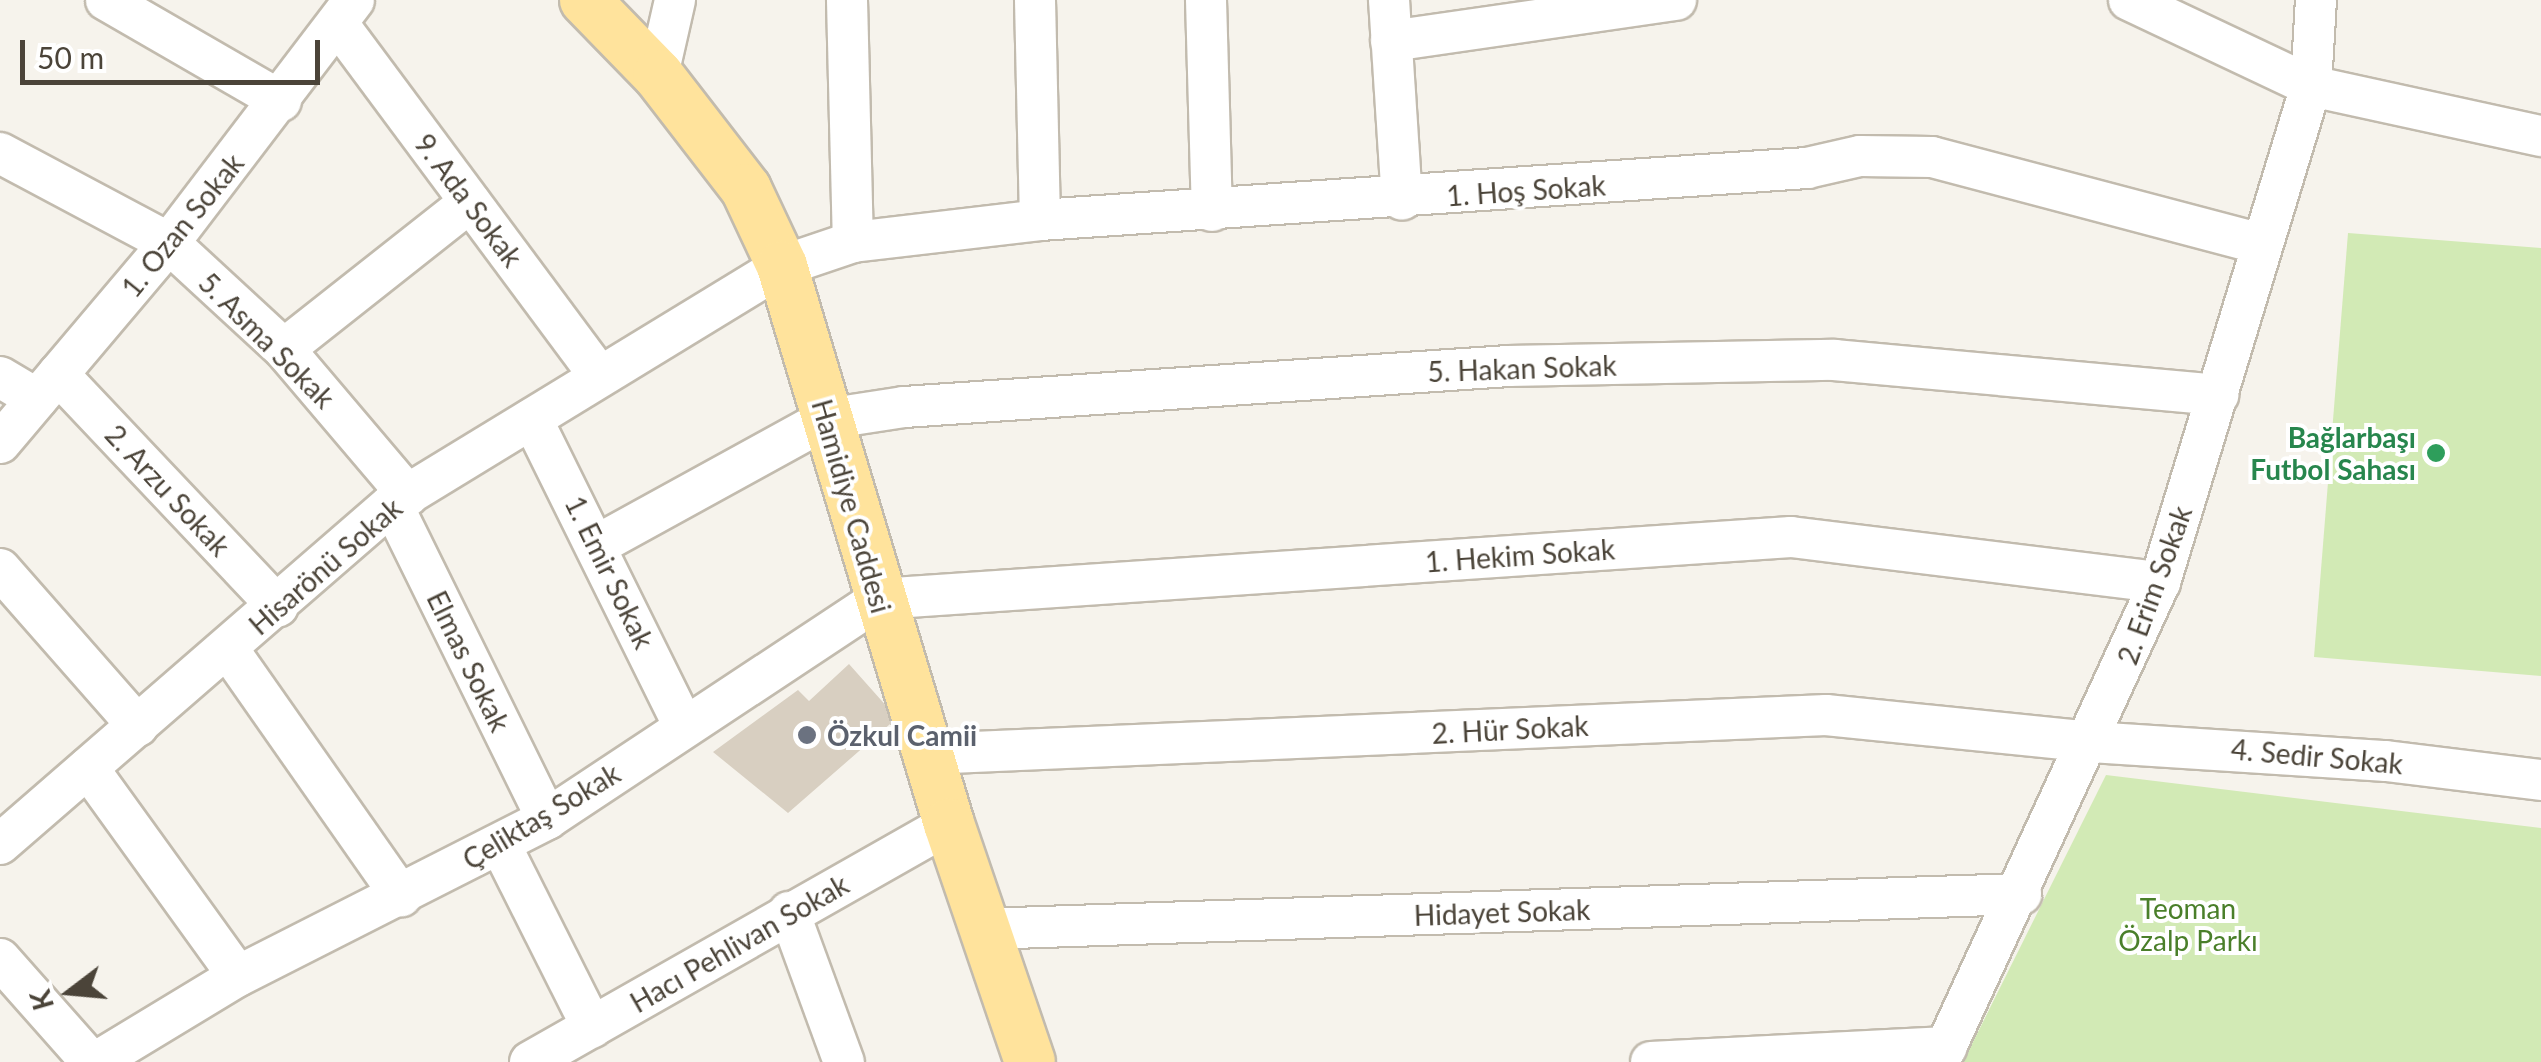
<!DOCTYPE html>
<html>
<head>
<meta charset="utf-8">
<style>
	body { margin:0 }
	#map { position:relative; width:2541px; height:1062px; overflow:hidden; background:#f6f3ec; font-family:Lato,sans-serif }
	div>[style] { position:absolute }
	.green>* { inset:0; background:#d2eab5 }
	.building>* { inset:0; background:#d8cfc1 }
	.roads { filter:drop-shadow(2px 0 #c2bbae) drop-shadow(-2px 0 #c2bbae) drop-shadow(0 2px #c2bbae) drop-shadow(0 -2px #c2bbae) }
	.minor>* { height:40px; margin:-20px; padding:0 20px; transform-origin:20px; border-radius:20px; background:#fff }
	.major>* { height:50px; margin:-25px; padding:0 25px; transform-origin:25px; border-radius:25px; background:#ffe39c }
	.dots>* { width:28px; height:28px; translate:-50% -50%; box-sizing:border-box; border:5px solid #fff; border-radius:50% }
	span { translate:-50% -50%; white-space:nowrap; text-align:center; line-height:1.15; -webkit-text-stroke:8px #fff; paint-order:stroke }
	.street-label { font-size:28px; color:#4b4439 }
	.leisure-label { font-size:28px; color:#27864d; font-weight:700 }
	.right { translate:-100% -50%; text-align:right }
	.worship-label { font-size:28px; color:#5b616d; font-weight:700 }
	.left { translate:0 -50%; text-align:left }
	.park-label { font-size:28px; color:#4a7f2a }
	.north { position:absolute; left:20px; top:942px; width:100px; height:100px; -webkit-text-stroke:8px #fff; paint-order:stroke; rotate:254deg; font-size:28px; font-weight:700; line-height:40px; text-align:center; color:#4b4439 }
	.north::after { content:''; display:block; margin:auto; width:35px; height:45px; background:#4b4439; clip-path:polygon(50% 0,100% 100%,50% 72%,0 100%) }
	.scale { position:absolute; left:20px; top:40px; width:300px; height:45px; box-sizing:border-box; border:5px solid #4b4439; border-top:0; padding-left:12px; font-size:30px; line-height:35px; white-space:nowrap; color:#4b4439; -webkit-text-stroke:8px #fff; paint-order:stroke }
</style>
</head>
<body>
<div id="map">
	<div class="green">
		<i style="clip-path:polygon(2348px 233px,2541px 248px,2541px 676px,2314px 657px)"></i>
		<i style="clip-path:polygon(2106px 775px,2541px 828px,2541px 1062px,1963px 1062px)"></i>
	</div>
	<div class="building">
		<i style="clip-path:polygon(849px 664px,897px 718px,788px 813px,713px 752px,798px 690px,809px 701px)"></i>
	</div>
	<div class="roads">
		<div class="minor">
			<i style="left:106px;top:0;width:202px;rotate:30deg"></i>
			<i style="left:847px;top:0;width:242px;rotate:88.6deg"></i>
			<i style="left:1035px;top:0;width:220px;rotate:88.7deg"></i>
			<i style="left:1206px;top:0;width:211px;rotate:88.4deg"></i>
			<i style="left:1389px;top:0;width:200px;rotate:86.3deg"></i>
			<i style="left:2129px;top:0;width:201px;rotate:25.3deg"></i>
			<i style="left:2311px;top:86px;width:235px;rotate:12.3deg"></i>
			<i style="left:338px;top:24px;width:438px;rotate:53.4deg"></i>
			<i style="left:1391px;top:41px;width:288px;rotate:-8.2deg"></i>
			<i style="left:658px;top:75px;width:77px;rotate:-77.2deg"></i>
			<i style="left:0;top:153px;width:191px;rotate:28deg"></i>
			<i style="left:169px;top:243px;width:156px;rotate:42.7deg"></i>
			<i style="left:284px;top:349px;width:192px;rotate:49.7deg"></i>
			<i style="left:284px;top:349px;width:237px;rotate:-38.3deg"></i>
			<i style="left:58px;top:374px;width:320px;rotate:46.6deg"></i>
			<i style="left:0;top:377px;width:43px;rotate:30.7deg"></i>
			<i style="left:532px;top:419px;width:343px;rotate:63.7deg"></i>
			<i style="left:0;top:443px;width:262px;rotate:-49.8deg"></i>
			<i style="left:169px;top:243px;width:305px;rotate:-52.7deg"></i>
			<i style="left:392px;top:504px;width:351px;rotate:63.8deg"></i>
			<i style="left:599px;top:544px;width:259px;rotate:-28.8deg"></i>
			<i style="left:826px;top:419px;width:79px;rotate:-8.7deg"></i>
			<i style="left:904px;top:407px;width:605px;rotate:-3.88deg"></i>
			<i style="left:1508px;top:366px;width:326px;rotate:-1.1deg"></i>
			<i style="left:1834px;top:360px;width:386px;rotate:5.2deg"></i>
			<i style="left:0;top:569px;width:209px;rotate:48.7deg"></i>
			<i style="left:228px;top:649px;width:302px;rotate:55deg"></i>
			<i style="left:927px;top:754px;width:900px;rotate:-2.48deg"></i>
			<i style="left:1826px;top:715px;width:266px;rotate:5.8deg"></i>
			<i style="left:2091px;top:742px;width:296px;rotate:3.7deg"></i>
			<i style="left:2386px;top:761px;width:156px;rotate:7deg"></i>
			<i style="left:88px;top:768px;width:256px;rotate:54.2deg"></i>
			<i style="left:0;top:844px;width:519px;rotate:-40.94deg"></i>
			<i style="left:392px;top:504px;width:457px;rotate:-31.4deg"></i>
			<i style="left:782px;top:266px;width:75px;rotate:-18.7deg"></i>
			<i style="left:853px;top:242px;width:188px;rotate:-6.7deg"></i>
			<i style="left:1040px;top:220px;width:769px;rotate:-3.88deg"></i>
			<i style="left:1807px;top:168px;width:54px;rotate:-12.8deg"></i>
			<i style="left:1860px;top:156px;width:72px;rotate:0.8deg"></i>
			<i style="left:1932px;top:157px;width:341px;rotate:14.8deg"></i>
			<i style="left:501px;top:846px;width:203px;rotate:63.3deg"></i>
			<i style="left:789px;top:912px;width:160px;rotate:69.9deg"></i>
			<i style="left:983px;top:929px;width:1039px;rotate:-1.93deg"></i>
			<i style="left:0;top:959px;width:137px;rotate:48.5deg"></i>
			<i style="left:96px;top:1062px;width:166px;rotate:-31.2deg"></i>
			<i style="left:238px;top:976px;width:347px;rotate:-26.9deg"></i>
			<i style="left:547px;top:819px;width:398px;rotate:-33.5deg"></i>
			<i style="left:879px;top:599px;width:914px;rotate:-3.89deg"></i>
			<i style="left:1791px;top:537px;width:372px;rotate:7deg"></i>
			<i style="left:530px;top:1062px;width:482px;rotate:-29.6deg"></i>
			<i style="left:1651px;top:1062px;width:296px;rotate:-2.9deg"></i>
			<i style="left:1939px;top:1062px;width:528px;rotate:-65.28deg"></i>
			<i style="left:2160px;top:582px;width:518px;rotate:-73.07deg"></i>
			<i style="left:2311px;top:86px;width:86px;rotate:-86.7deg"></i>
		</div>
		<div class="major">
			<i style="left:585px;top:0;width:105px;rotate:45.8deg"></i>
			<i style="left:658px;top:75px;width:144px;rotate:52.3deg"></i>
			<i style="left:746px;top:189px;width:85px;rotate:64.9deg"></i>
			<i style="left:782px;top:266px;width:582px;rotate:73.34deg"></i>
			<i style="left:949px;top:824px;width:251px;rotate:71.2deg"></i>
		</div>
	</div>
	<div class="dots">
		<i style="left:2436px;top:453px;background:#2e9e5b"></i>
		<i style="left:807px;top:735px;background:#6b7280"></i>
	</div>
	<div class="street-label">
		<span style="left:1526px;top:190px;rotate:-4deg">1. Hoş Sokak</span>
		<span style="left:469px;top:200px;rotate:53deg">9. Ada Sokak</span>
		<span style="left:182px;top:225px;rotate:-51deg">1. Ozan Sokak</span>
		<span style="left:267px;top:340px;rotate:45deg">5. Asma Sokak</span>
		<span style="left:1522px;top:368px;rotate:-2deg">5. Hakan Sokak</span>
		<span style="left:168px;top:490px;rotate:47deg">2. Arzu Sokak</span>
		<span style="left:852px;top:506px;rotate:74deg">Hamidiye Caddesi</span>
		<span style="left:1520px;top:555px;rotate:-4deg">1. Hekim Sokak</span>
		<span style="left:325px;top:566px;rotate:-41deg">Hisarönü Sokak</span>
		<span style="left:610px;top:572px;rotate:64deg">1. Emir Sokak</span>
		<span style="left:2154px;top:585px;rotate:-70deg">2. Erim Sokak</span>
		<span style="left:469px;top:661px;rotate:64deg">Elmas Sokak</span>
		<span style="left:1510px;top:729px;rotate:-3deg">2. Hür Sokak</span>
		<span style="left:2317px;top:756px;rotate:5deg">4. Sedir Sokak</span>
		<span style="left:541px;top:816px;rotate:-31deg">Çeliktaş Sokak</span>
		<span style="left:1502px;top:912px;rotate:-2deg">Hidayet Sokak</span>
		<span style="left:739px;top:943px;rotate:-30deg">Hacı Pehlivan Sokak</span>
	</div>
	<div class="leisure-label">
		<span class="right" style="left:2416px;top:453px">Bağlarbaşı<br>Futbol Sahası</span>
	</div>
	<div class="worship-label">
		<span class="left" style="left:827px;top:735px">Özkul Camii</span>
	</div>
	<div class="park-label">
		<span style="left:2188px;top:924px">Teoman<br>Özalp Parkı</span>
	</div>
	<div class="north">K</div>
	<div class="scale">50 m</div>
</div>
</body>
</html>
